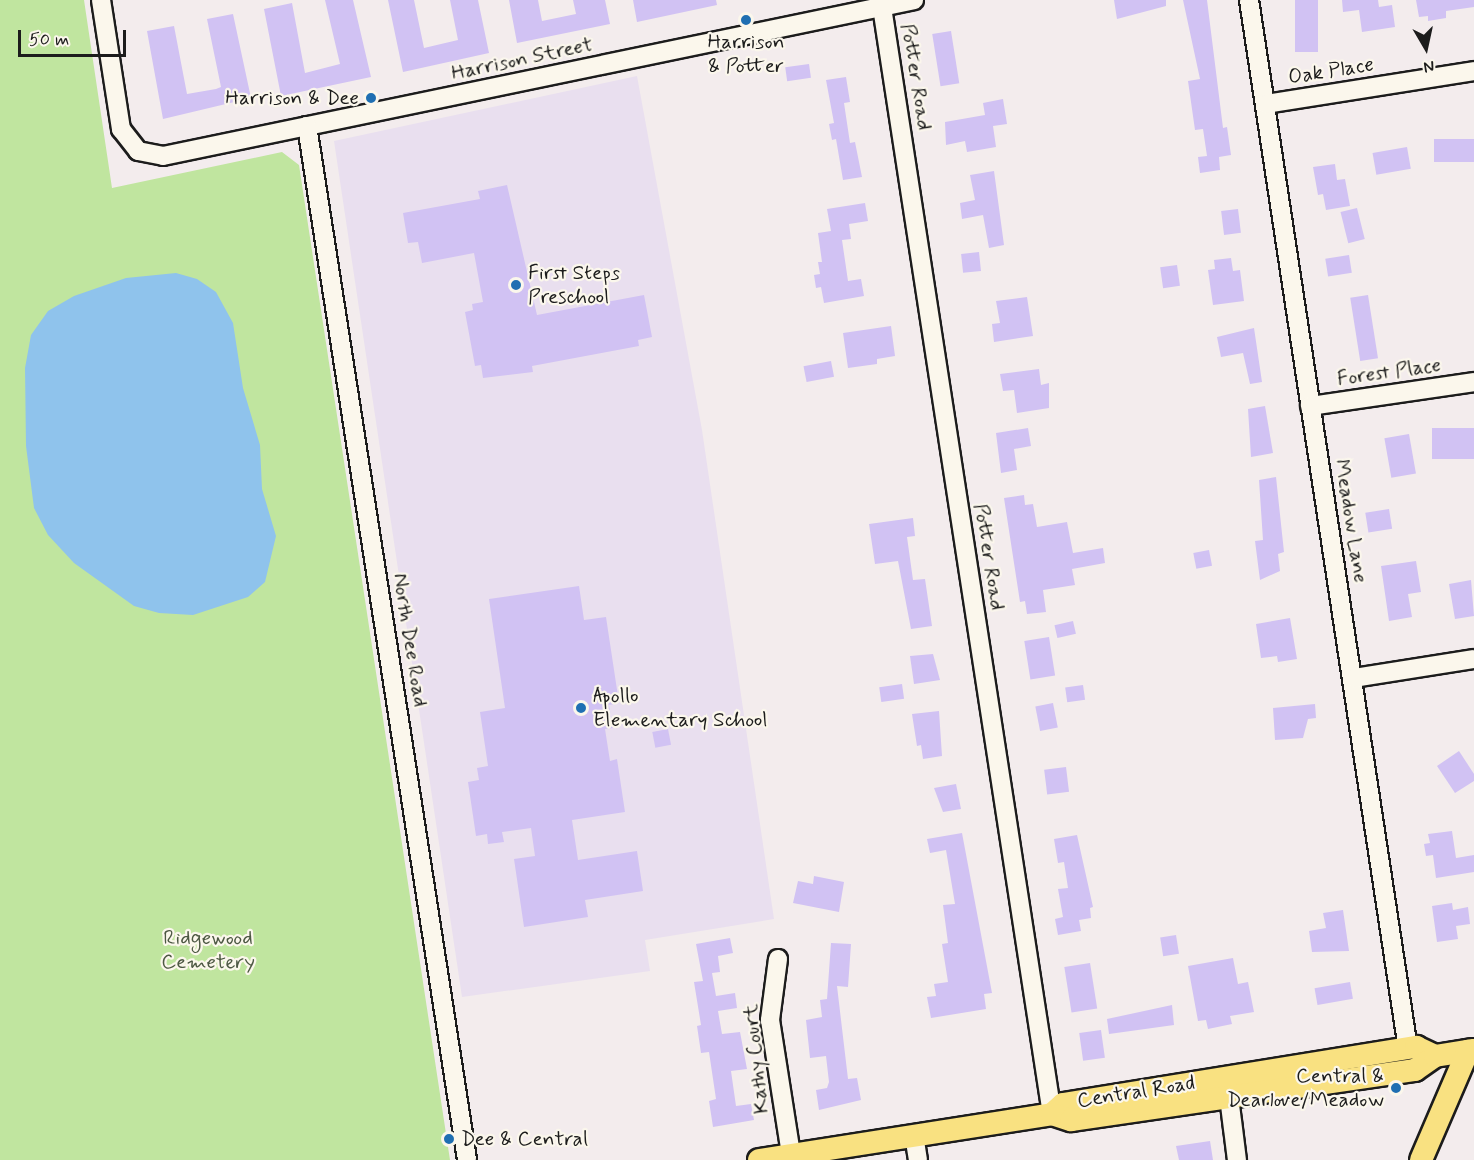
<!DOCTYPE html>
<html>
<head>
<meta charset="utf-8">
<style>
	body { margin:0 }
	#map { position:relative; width:1474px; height:1160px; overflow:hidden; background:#f3eced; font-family:Mynerve,sans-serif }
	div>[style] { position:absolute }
	.built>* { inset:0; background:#e9dfef }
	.green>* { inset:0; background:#c0e59f }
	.water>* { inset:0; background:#8fc3ec }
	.building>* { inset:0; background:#d1c2f3; transform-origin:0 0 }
	.roads { filter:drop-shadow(2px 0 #1c1c1c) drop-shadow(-2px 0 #1c1c1c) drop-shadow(0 2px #1c1c1c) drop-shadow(0 -2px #1c1c1c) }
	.minor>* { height:18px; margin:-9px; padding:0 9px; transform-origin:9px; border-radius:9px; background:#fbf7ec }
	.major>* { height:22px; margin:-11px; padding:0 11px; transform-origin:11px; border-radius:11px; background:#f9e181 }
	.dots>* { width:16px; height:16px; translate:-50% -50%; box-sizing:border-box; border:3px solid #fbf7ec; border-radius:50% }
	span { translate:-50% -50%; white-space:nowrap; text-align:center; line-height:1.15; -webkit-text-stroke:4.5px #fbf7ec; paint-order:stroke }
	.poi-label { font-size:21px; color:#1c1c1c }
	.right { translate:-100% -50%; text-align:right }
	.left { translate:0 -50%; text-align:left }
	.street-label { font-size:21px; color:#1c1c1c }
	.park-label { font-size:21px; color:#4d5843 }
	.north { position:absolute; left:1396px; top:18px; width:60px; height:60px; -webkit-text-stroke:4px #fbf7ec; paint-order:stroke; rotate:171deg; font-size:16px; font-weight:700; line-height:24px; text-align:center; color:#1c1c1c }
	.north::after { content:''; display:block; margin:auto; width:21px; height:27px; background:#1c1c1c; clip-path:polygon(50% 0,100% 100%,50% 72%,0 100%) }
	.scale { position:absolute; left:18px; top:30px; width:108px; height:27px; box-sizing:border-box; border:3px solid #1c1c1c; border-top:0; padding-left:8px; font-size:18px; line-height:21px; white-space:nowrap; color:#1c1c1c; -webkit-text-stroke:4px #fbf7ec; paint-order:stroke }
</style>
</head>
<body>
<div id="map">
	<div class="built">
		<i style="clip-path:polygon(637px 76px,702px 430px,774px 919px,645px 940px,650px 971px,462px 997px,334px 141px)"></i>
	</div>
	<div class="green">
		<i style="clip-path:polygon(0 0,84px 0,112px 188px,282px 152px,299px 165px,450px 1160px,0 1160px)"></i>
	</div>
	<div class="water">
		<i style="clip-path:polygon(176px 273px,197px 279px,216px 292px,233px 323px,243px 388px,260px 445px,262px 489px,276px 536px,265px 582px,248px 597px,193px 615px,159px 613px,134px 606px,74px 563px,48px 535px,34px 508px,26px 446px,25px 368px,31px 335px,48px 311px,74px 296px,126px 278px)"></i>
	</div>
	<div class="building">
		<i style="clip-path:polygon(325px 0,353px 0,371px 77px,281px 96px,264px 9px,292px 3px,305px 73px,340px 64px)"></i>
		<i style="clip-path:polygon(388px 0,414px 0,424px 48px,458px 40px,450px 0,478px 0,489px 53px,403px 72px)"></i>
		<i style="clip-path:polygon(509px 0,538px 0,542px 21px,576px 14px,573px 0,605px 0,610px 24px,517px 43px)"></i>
		<i style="clip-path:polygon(633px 0,716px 0,717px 5px,637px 22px)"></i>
		<i style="clip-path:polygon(1114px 0,1166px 0,1166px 6px,1117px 19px)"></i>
		<i style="clip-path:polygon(1183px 0,1207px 0,1223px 128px,1227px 127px,1231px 155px,1219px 157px,1220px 170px,1200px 173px,1198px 157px,1207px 156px,1203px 129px,1195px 130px,1188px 81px,1200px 79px)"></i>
		<i style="left:1295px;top:0;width:23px;height:52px"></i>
		<i style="clip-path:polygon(1342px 0,1378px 0,1379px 7px,1392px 5px,1395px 27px,1362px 32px,1359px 10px,1343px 12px)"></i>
		<i style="clip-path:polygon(1416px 0,1474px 0,1474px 7px,1446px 11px,1446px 18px,1428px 21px,1428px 16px,1419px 17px)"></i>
		<i style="clip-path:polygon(233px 14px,251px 98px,163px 119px,147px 31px,174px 26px,187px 94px,216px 89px,221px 87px,207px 19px)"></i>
		<i style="left:951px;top:31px;width:53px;height:19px;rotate:81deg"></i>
		<i style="left:809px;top:64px;width:14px;height:24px;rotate:82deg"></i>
		<i style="clip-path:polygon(846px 77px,850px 102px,844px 103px,850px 143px,855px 142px,862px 177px,843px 180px,836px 139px,832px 140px,829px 124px,834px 123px,826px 80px)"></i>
		<i style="clip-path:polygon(1003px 99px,1007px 124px,993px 126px,996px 147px,967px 152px,965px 141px,946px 145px,945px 122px,985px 115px,983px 103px)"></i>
		<i style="left:1474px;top:139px;width:23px;height:40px;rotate:90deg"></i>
		<i style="left:1407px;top:147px;width:22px;height:35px;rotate:80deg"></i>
		<i style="clip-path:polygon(1335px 164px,1337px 180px,1345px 179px,1350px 206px,1326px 210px,1323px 194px,1318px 195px,1313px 167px)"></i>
		<i style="clip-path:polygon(994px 171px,1004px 245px,989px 248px,983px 215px,962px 219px,960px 203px,975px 200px,970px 175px)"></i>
		<i style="clip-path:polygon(507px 185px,537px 315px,644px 295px,652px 337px,638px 340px,639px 346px,532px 366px,533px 372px,483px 378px,481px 365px,475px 366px,465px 312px,473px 310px,472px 304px,483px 302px,474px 253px,422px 263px,418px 242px,408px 243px,403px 213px,480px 199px,478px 191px)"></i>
		<i style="clip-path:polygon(865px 203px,868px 221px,849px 224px,851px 239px,842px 240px,848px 281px,861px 279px,864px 296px,824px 303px,821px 287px,816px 288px,814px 275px,820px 274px,818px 262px,822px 262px,818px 233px,831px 231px,827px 209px)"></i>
		<i style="left:1357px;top:208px;width:32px;height:17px;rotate:76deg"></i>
		<i style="left:1238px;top:209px;width:24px;height:17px;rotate:83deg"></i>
		<i style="left:979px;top:252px;width:19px;height:18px;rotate:84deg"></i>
		<i style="left:1349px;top:255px;width:18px;height:24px;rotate:81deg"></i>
		<i style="clip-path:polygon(1231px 258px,1233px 271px,1240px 270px,1244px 301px,1213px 305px,1208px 270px,1215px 269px,1214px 260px)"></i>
		<i style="left:1177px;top:265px;width:21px;height:17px;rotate:82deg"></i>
		<i style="left:1368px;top:295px;width:64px;height:18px;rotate:81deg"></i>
		<i style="clip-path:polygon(1027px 297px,1033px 336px,994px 342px,992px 324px,1000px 323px,996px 301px)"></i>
		<i style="clip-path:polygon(891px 326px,895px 356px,877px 359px,877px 364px,848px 368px,843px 333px)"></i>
		<i style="clip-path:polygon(1254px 328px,1262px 382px,1250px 384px,1243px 353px,1221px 357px,1217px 337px)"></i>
		<i style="left:831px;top:361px;width:16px;height:28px;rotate:79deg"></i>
		<i style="clip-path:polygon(1039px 369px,1041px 385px,1049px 383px,1049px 408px,1017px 413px,1014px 390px,1003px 391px,1000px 374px)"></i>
		<i style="clip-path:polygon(1265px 406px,1273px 453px,1251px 457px,1248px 409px)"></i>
		<i style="clip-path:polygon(1028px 428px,1031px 446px,1014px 449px,1017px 470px,1001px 473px,996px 433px)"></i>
		<i style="left:1474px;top:428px;width:31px;height:42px;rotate:90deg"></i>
		<i style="left:1409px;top:434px;width:40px;height:25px;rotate:80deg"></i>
		<i style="clip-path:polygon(1276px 477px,1284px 552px,1278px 554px,1280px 571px,1260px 580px,1255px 541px,1263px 540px,1259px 480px)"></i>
		<i style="clip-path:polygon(1024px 495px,1025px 505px,1033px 504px,1037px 527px,1067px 522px,1073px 553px,1103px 548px,1105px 563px,1072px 569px,1075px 585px,1043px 590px,1046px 612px,1027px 614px,1025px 601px,1020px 602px,1004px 498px)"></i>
		<i style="left:1389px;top:509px;width:20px;height:24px;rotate:81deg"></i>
		<i style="clip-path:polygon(913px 518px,915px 536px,907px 537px,913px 580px,925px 579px,932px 626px,911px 629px,898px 561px,875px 564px,869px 524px)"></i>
		<i style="left:1209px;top:550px;width:16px;height:16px;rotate:79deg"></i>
		<i style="clip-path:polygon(1416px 561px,1421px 592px,1408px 594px,1412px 617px,1389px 621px,1381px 566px)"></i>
		<i style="clip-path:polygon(1471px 580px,1474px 616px,1455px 619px,1449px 584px)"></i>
		<i style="clip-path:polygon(579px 586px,584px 620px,606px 617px,619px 703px,609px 705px,613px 728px,605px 729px,610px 761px,617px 759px,625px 812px,572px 820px,578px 860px,637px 851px,643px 891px,585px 900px,588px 917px,524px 927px,514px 859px,535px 856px,531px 828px,502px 832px,504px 842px,488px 844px,487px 834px,476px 836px,468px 782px,479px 780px,477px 768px,488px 766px,480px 712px,505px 708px,489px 599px)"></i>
		<i style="clip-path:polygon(1290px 618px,1297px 659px,1278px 662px,1277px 656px,1261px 658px,1256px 624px)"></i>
		<i style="left:1073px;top:621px;width:13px;height:19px;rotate:77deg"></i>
		<i style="left:1049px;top:637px;width:39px;height:25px;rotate:81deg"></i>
		<i style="clip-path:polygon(933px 654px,940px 680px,914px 684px,910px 656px)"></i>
		<i style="left:902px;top:684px;width:15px;height:23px;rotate:82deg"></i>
		<i style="left:1083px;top:685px;width:15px;height:18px;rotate:82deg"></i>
		<i style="left:1053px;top:703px;width:25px;height:18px;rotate:79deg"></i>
		<i style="clip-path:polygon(1315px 704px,1316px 718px,1308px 719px,1303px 738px,1275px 740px,1273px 708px)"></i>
		<i style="clip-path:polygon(939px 711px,942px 756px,923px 759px,921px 745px,917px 746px,912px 714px)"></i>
		<i style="left:668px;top:729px;width:16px;height:16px;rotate:79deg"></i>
		<i style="clip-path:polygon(1459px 751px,1474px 774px,1474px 781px,1455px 793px,1437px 766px)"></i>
		<i style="left:1066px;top:767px;width:25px;height:22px;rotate:83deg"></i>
		<i style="clip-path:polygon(956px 784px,961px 809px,943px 812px,934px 788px)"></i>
		<i style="clip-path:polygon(1452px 831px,1456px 858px,1474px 855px,1474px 872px,1436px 878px,1433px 855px,1426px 856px,1424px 844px,1430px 843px,1428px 834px)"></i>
		<i style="clip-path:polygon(962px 833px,992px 993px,984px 994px,986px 1009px,931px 1018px,927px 997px,936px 996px,934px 984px,948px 982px,942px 944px,948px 943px,943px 905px,955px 904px,946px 850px,930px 853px,927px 839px)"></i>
		<i style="clip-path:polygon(1077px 835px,1093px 907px,1090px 908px,1091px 918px,1079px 920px,1081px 931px,1058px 935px,1055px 919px,1063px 917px,1058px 889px,1068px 888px,1064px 862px,1058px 863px,1054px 839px)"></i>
		<i style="clip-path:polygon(814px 876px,844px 882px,839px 912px,793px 903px,798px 881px,813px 884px)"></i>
		<i style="clip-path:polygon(1452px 903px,1453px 910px,1468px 907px,1470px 924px,1456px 926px,1458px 939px,1437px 942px,1432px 906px)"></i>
		<i style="clip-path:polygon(1343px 910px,1349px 951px,1312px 952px,1309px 931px,1326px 928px,1323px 913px)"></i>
		<i style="left:1176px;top:935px;width:19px;height:16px;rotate:81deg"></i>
		<i style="clip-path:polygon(730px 938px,733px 953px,718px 956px,720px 972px,712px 973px,716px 996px,735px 993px,737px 1008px,718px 1011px,722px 1034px,740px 1032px,747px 1069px,731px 1071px,736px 1106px,751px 1104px,754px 1120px,713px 1127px,709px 1101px,716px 1099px,709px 1052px,701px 1053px,697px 1026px,701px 1025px,694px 982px,703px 981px,696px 944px)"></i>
		<i style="clip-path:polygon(831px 943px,851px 944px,848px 987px,837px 986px,848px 1079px,857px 1078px,861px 1100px,819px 1110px,816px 1090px,827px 1088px,829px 1082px,826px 1056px,810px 1058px,806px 1020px,822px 1017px,820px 1000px,827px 999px)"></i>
		<i style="clip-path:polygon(1233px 958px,1238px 984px,1248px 982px,1254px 1012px,1230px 1016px,1232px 1024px,1208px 1029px,1206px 1020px,1198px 1021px,1188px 966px)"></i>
		<i style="left:1090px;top:963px;width:46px;height:26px;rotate:81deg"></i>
		<i style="left:1350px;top:982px;width:17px;height:36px;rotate:80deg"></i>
		<i style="clip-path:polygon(1172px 1005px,1174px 1025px,1109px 1034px,1107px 1019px)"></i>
		<i style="left:1101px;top:1030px;width:28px;height:22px;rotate:82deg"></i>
		<i style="clip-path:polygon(1210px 1141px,1213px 1160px,1179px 1160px,1176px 1146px)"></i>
	</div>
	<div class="roads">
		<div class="minor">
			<i style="left:101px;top:0;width:131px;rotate:81.2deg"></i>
			<i style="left:121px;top:129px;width:28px;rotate:52deg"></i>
			<i style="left:138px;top:151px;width:25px;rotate:11deg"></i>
			<i style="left:163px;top:156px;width:767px;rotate:-11.73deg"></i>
			<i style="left:1249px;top:0;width:1061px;rotate:81.38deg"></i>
			<i style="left:882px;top:7px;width:1120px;rotate:81.27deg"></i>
			<i style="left:1266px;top:104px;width:211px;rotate:-9deg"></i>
			<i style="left:307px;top:126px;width:1046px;rotate:81.2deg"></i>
			<i style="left:1310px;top:406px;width:166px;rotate:-8.3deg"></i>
			<i style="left:1354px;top:678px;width:121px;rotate:-9deg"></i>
			<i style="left:778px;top:959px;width:62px;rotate:97.5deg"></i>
			<i style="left:770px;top:1020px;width:142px;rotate:81.1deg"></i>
			<i style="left:1229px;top:1097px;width:64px;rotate:82.8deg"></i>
			<i style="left:914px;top:1135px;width:25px;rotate:81deg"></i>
		</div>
		<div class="major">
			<i style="left:1052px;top:1114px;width:15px;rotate:-42deg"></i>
			<i style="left:1063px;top:1104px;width:358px;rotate:-9.2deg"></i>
			<i style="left:1416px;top:1047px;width:21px;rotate:25deg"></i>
			<i style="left:759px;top:1160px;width:297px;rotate:-8.9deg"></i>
			<i style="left:1052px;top:1114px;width:20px;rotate:18deg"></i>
			<i style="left:1071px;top:1120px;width:348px;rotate:-8.3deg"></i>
			<i style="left:1415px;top:1070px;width:24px;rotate:-35deg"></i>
			<i style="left:1435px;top:1056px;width:39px;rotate:-9deg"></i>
			<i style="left:1421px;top:1160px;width:119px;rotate:-66.7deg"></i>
		</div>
	</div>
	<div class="dots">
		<i style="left:746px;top:20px;background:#1f6fb2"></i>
		<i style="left:371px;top:98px;background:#1f6fb2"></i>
		<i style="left:516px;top:285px;background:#1f6fb2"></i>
		<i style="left:581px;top:708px;background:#1f6fb2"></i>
		<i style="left:1396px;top:1088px;background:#1f6fb2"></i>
		<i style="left:449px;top:1139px;background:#1f6fb2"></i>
	</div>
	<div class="poi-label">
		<span style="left:746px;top:54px">Harrison<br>&amp; Potter</span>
		<span class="right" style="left:359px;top:98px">Harrison &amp; Dee</span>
		<span class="left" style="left:528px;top:285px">First Steps<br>Preschool</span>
		<span class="left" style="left:593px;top:708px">Apollo<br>Elementary School</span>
		<span class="right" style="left:1384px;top:1088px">Central &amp;<br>Dearlove/Meadow</span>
		<span class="left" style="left:461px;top:1139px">Dee &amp; Central</span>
	</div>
	<div class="street-label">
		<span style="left:522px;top:59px;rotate:-12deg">Harrison Street</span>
		<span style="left:1331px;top:71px;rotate:-9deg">Oak Place</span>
		<span style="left:916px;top:77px;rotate:81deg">Potter Road</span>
		<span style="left:1389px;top:372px;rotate:-8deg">Forest Place</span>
		<span style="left:1351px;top:521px;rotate:81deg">Meadow Lane</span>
		<span style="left:989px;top:557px;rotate:81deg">Potter Road</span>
		<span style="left:410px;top:640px;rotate:81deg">North Dee Road</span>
		<span style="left:756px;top:1059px;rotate:-96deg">Kathy Court</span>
		<span style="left:1136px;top:1092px;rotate:-9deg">Central Road</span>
	</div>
	<div class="park-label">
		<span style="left:208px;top:950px">Ridgewood<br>Cemetery</span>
	</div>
	<div class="north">N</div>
	<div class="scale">50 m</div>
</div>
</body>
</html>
